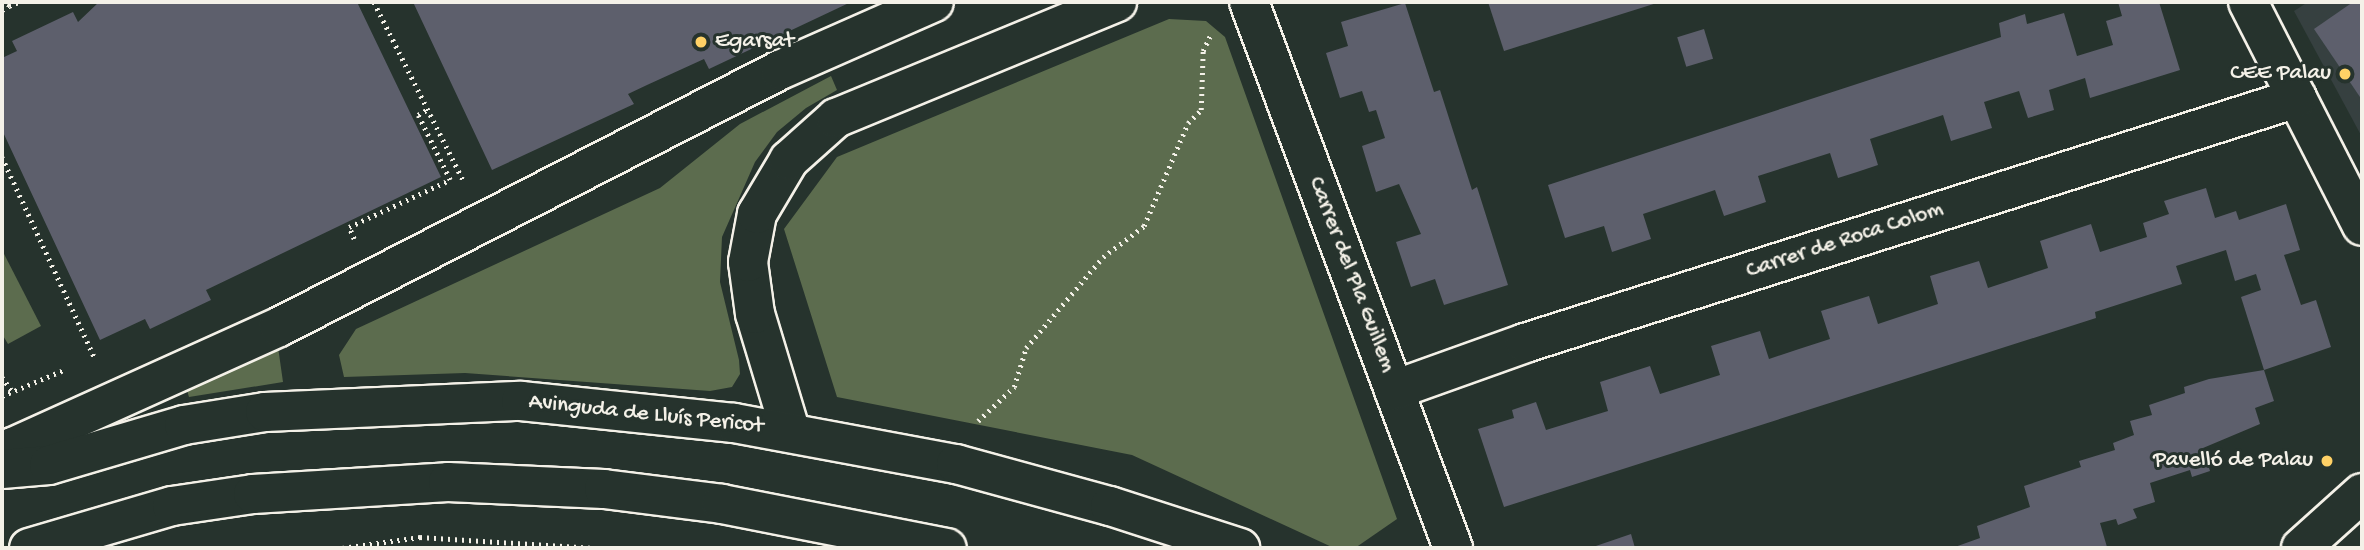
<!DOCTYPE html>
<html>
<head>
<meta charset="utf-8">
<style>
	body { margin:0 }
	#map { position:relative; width:2364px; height:550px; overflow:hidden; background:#26332d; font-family:"Gochi Hand",sans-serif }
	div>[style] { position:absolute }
	.built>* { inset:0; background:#364040 }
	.green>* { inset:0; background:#5c6c4e }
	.building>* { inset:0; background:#5d5f6c; transform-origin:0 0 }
	.path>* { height:4.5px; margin-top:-2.25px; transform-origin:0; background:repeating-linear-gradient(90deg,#f4f1e8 0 2px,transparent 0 7px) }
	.roads { filter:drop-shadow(2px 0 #f4f1e8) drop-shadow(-2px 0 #f4f1e8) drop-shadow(0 2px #f4f1e8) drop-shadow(0 -2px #f4f1e8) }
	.minor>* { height:38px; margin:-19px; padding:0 19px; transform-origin:19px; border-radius:19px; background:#26332d }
	.tertiary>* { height:38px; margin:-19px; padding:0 19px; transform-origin:19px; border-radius:19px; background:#26332d }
	.dots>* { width:19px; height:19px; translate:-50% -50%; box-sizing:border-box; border:4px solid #26332d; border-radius:50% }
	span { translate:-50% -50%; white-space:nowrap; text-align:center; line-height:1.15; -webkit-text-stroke:6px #26332d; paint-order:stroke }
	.poi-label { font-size:23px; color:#f4f1e8 }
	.left { translate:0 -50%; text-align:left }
	.right { translate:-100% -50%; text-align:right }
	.street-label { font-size:23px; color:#f4f1e8 }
	.frame { position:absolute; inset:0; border:4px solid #f4f1e8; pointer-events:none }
</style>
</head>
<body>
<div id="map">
	<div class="built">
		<i style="clip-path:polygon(2308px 2px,2362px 2px,2362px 137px,2294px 11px)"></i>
	</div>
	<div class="green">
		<i style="clip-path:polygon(1169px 19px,1206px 21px,1225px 37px,1397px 519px,1355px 548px,1334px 548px,1132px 455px,837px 397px,784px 229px,837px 157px)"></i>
		<i style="clip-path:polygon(831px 76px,837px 90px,806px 108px,777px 132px,755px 162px,722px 237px,720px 282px,739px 360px,740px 374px,732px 387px,710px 391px,465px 373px,344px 377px,339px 355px,356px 329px,660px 188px,740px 124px)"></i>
		<i style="clip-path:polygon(2px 250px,41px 326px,8px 344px,2px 334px)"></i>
		<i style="clip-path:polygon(278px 347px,283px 382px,189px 397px,186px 387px)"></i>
	</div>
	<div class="building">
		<i style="clip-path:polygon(99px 2px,357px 2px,441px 177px,206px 290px,211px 300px,150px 329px,145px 319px,100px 340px,2px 130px,2px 58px,17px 51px,12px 41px,73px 12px,78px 22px)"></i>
		<i style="clip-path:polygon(413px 2px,851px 2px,709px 69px,704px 59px,647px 85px,628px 94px,634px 104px,492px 170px)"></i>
		<i style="clip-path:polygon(1488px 2px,1660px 2px,1504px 51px)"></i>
		<i style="clip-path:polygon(2118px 2px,2159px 2px,2180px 70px,2090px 98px,2085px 78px,2049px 90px,2054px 110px,2028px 118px,2019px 91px,1984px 102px,1992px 128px,1951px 141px,1943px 115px,1870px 139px,1878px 165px,1857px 172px,1838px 178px,1830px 153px,1758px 176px,1766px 202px,1724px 216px,1715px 190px,1643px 214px,1651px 239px,1612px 252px,1604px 226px,1565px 238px,1548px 185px,2001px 37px,1999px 23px,2025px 14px,2027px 24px,2064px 13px,2077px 56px,2113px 45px,2106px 21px,2122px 16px)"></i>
		<i style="clip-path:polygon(2353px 2px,2362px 2px,2362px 100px,2314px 29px)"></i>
		<i style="clip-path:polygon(1405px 3px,1434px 92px,1440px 90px,1472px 190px,1477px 187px,1508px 285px,1444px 305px,1435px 279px,1411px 287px,1396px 242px,1421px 234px,1399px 184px,1376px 192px,1362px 146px,1385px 138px,1376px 110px,1369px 112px,1362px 91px,1340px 98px,1326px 53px,1348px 46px,1341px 22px)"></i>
		<i style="left:1704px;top:29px;width:31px;height:28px;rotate:73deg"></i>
		<i style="clip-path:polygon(2206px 188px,2215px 218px,2236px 211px,2239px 220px,2286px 204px,2300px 250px,2284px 255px,2301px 305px,2316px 300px,2331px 347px,2264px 370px,2241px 297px,2261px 290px,2256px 274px,2235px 281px,2226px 250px,2176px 266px,2182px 284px,2095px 312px,2096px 318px,1504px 507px,1478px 429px,1514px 418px,1512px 410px,1536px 402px,1546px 430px,1608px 411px,1600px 382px,1650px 366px,1660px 394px,1720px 375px,1711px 346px,1760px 331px,1769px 359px,1799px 349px,1830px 339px,1821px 311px,1869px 296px,1878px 324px,1938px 304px,1930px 276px,1979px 261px,1988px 288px,2048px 268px,2040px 241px,2091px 224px,2100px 252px,2147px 237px,2143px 223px,2169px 214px,2164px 201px)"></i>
		<i style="clip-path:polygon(2264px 370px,2274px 401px,2255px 408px,2260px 424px,2203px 448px,2210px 471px,2192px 477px,2190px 470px,2150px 483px,2155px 502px,2133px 509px,2137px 518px,2118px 525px,2116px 519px,2100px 523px,2107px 547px,1952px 548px,1980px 538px,1977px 526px,2030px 507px,2024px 486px,2081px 467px,2079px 461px,2115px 450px,2113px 443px,2134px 435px,2130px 421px,2152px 415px,2149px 405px,2185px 393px,2184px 387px,2209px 379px)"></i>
		<i style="clip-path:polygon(1631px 534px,1635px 548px,1590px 548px)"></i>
	</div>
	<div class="path">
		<i style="left:374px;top:2px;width:201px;rotate:63.4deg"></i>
		<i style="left:9px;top:6px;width:11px;rotate:-22deg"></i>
		<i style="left:2px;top:10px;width:8px;rotate:-30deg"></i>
		<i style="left:9px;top:6px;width:5px;rotate:-127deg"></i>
		<i style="left:2px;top:157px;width:221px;rotate:65.2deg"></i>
		<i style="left:354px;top:239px;width:13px;rotate:-113deg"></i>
		<i style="left:349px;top:227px;width:111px;rotate:-25deg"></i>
		<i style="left:450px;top:180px;width:72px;rotate:-116.2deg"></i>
		<i style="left:418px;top:115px;width:12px;rotate:-31deg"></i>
		<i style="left:2px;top:377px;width:19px;rotate:54deg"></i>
		<i style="left:2px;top:396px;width:67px;rotate:-22.8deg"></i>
		<i style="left:978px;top:421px;width:50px;rotate:-43.4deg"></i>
		<i style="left:1014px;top:387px;width:41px;rotate:-72.9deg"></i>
		<i style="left:1026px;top:348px;width:119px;rotate:-49.8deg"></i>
		<i style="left:1103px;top:257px;width:51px;rotate:-37.1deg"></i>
		<i style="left:1144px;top:226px;width:112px;rotate:-66.9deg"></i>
		<i style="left:1188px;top:123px;width:18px;rotate:-45deg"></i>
		<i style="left:1201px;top:110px;width:59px;rotate:-88.1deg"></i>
		<i style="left:1203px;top:51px;width:19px;rotate:-65deg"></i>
		<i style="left:342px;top:548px;width:79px;rotate:-8deg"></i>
		<i style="left:420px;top:537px;width:175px;rotate:3.6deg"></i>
	</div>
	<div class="roads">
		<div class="minor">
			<i style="left:1249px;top:2px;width:583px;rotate:69.51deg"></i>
			<i style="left:2248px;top:2px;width:251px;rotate:63deg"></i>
			<i style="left:1394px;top:390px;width:139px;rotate:-19.7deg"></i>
			<i style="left:1525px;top:343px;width:810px;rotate:-17.61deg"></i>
			<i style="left:791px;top:433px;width:124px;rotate:-106.8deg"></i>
			<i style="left:755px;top:314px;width:52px;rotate:-97.7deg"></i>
			<i style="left:748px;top:262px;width:49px;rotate:-79.4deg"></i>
			<i style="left:757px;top:214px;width:63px;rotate:-59.3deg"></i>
			<i style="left:789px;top:160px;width:63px;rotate:-41.8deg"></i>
			<i style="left:836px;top:118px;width:304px;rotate:-22.4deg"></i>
			<i style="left:2px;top:466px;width:22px;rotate:-60deg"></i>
			<i style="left:13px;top:447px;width:292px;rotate:-24.3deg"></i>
			<i style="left:279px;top:327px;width:563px;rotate:-27.16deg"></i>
			<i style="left:780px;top:70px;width:168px;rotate:-23.8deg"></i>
		</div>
		<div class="tertiary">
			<i style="left:2px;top:469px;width:47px;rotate:-4.9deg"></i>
			<i style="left:49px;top:465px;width:141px;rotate:-16.5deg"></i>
			<i style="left:184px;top:425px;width:82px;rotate:-9.1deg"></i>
			<i style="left:265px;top:412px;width:256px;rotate:-2.5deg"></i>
			<i style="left:521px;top:401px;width:214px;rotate:5.9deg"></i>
			<i style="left:734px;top:423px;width:226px;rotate:10.5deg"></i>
			<i style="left:956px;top:464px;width:160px;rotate:15.3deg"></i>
			<i style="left:1110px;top:506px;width:137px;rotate:17.9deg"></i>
			<i style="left:29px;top:548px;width:149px;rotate:-16.4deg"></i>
			<i style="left:172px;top:506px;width:82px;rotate:-8.4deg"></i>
			<i style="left:253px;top:494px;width:195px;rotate:-3.5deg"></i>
			<i style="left:448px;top:482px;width:156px;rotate:2.6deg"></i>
			<i style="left:604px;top:489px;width:119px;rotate:7.2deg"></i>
			<i style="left:722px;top:504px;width:229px;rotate:11.1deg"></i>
			<i style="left:2301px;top:548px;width:82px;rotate:-42deg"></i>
		</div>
	</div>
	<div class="dots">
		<i style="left:701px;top:42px;background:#ffd166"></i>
		<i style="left:2345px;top:74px;background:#ffd166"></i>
		<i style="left:2327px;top:461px;background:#ffd166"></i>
	</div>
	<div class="poi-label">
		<span class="left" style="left:715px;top:42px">Egarsat</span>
		<span class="right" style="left:2331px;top:74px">CEE Palau</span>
		<span class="right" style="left:2313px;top:461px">Pavelló de Palau</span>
	</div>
	<div class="street-label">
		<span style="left:1845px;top:241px;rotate:-18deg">Carrer de Roca Colom</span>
		<span style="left:1351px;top:275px;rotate:69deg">Carrer del Pla Guillem</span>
		<span style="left:646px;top:415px;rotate:6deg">Avinguda de Lluís Pericot</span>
	</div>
	<div class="frame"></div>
</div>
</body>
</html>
